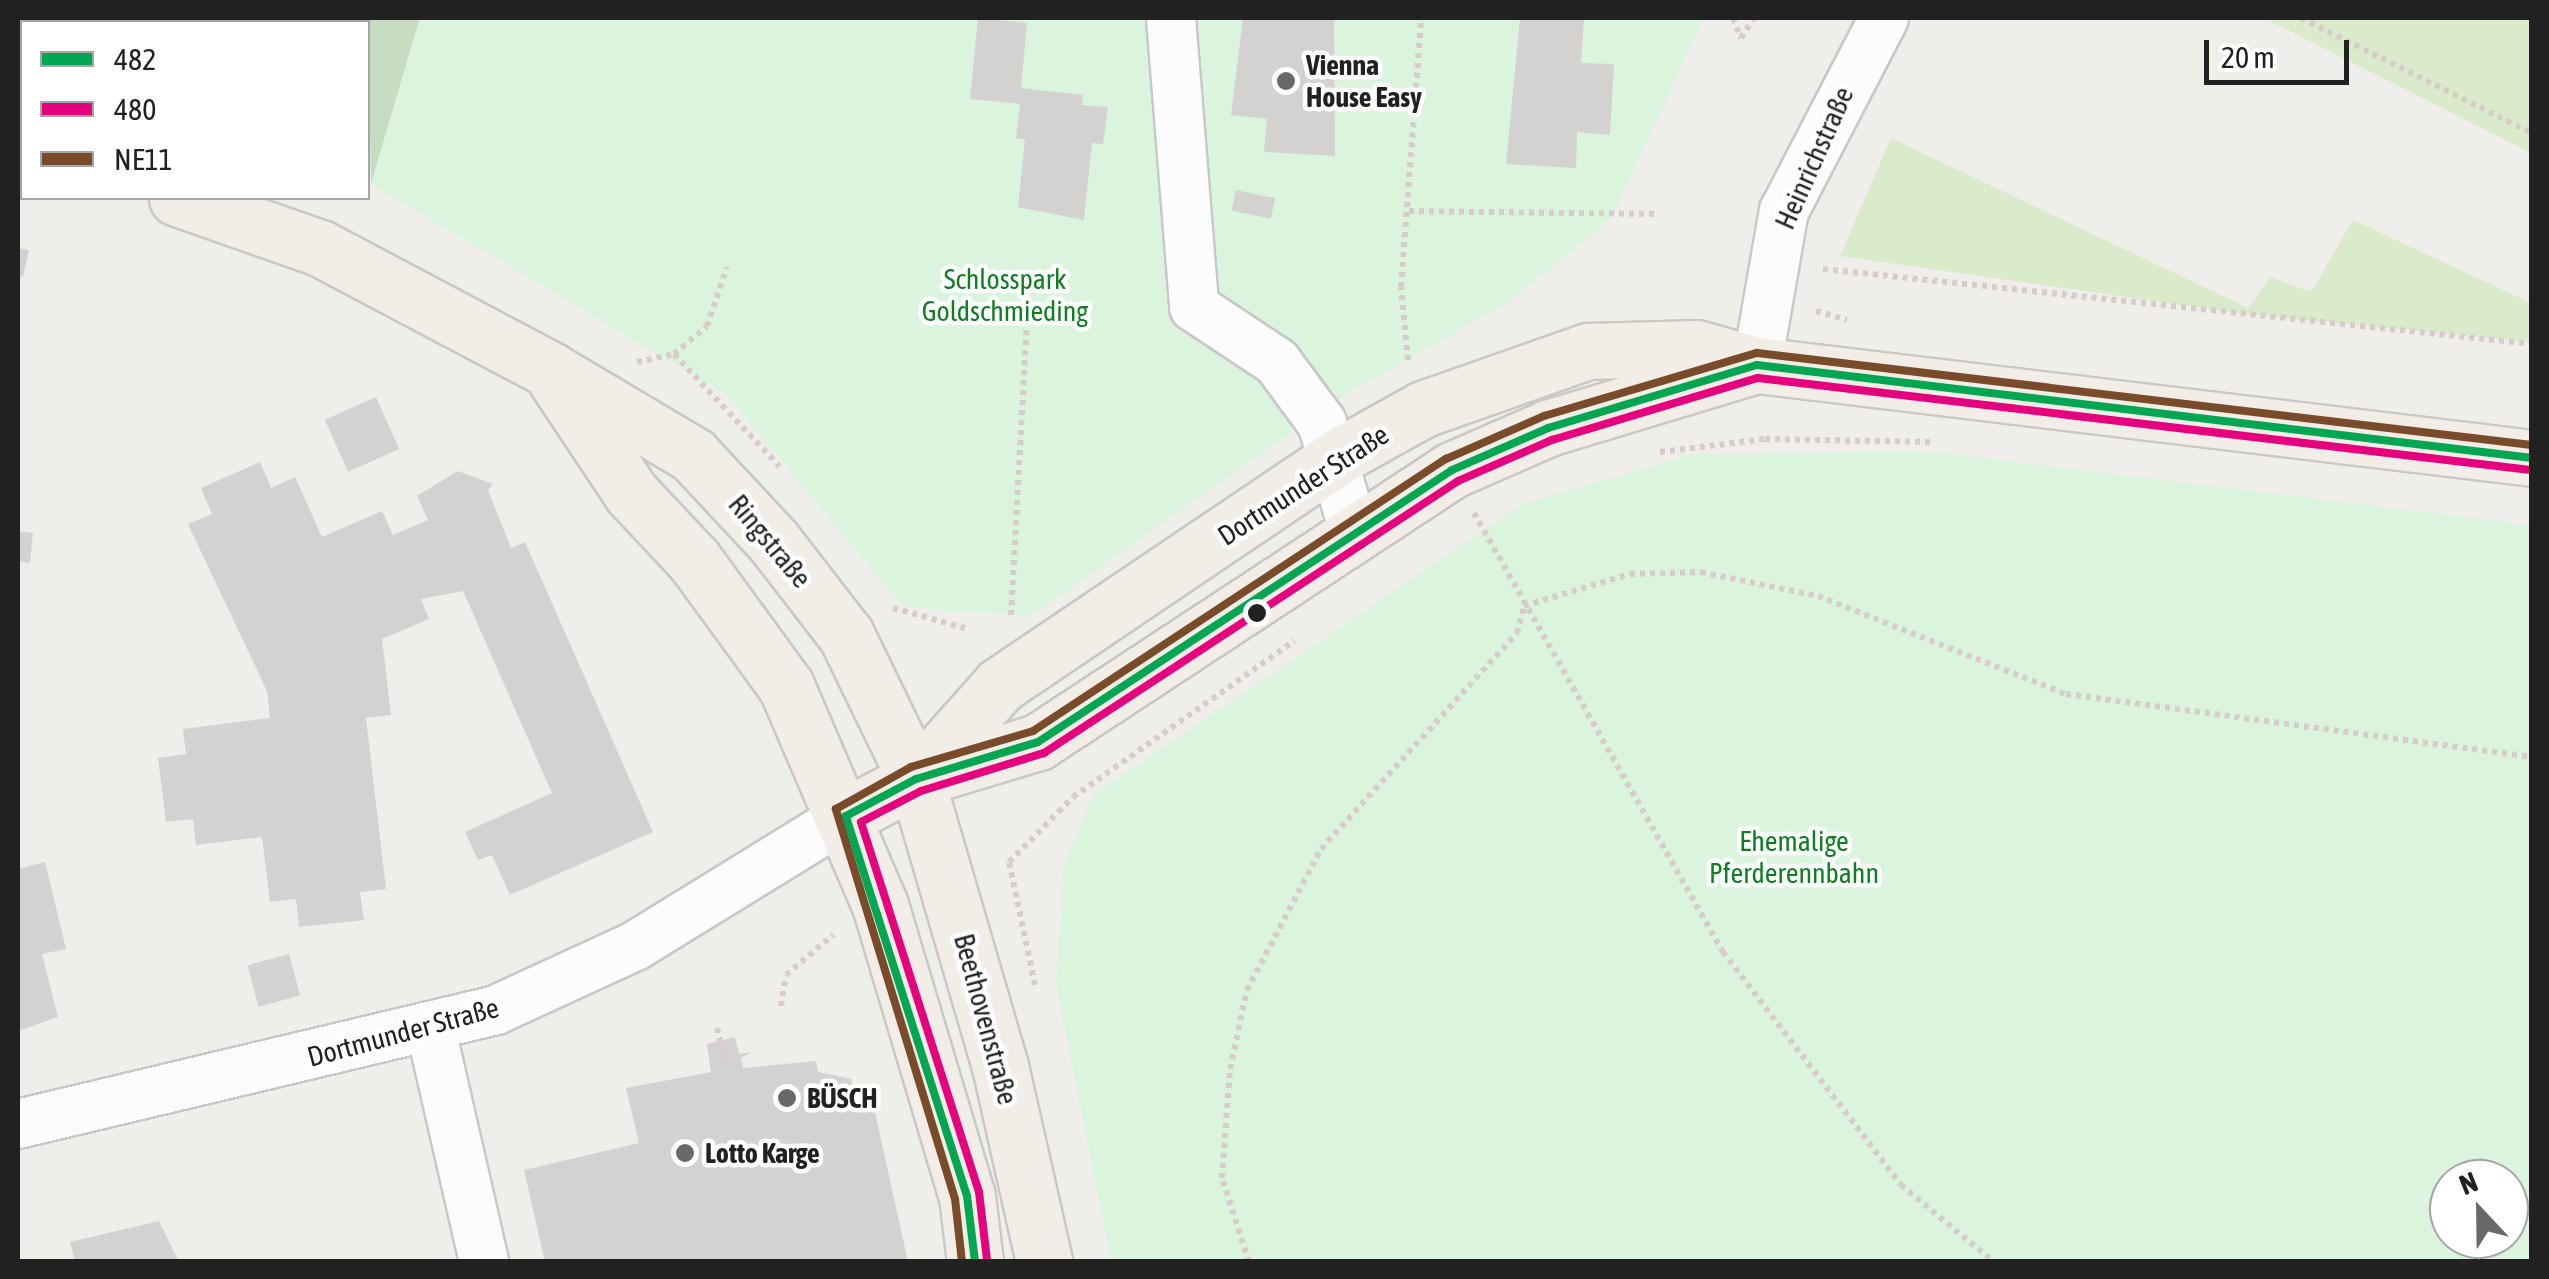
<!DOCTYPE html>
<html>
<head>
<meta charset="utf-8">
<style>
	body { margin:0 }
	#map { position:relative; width:2549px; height:1279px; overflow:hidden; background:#efeeeb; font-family:"Asap Condensed",sans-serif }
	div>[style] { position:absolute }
	.grass>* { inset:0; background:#daebcc }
	.forest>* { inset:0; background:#c8dcc1 }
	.park>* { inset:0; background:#daf4dd }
	.building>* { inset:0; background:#d4d2d0; transform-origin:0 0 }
	.path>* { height:6px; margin-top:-3px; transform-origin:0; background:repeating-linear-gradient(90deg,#d8ccc9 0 5px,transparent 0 10px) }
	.roads { filter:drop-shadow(2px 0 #c8c8c6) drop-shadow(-2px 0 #c8c8c6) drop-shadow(0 2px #c8c8c6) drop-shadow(0 -2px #c8c8c6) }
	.minor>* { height:48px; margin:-24px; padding:0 24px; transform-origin:24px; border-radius:24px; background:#fdfcfc }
	.major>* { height:55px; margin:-27.5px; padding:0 27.5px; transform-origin:27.5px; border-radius:27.5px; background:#f2eee7 }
	.bus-1>* { height:8px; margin:-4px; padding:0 4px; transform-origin:4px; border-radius:4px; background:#00a651 }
	.bus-2>* { height:8px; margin:-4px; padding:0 4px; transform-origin:4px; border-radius:4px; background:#e5007d }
	.bus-3>* { height:8px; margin:-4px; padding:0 4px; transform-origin:4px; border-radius:4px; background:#7a4b2a }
	.dots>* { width:28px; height:28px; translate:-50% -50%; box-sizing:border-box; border:5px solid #fff; border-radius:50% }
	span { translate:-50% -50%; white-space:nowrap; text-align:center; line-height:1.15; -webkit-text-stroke:9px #fff; paint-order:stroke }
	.poi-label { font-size:28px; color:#212121; font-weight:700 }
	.left { translate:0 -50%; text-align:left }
	.street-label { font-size:28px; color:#212121 }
	.park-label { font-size:28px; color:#117d23 }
	.frame { position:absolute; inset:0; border:20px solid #212121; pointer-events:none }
	.legend { position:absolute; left:20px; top:20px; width:350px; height:180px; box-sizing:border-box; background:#fff; border:2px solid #a6a6a6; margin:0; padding:12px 18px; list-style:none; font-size:30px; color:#212121 }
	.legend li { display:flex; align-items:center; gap:20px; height:50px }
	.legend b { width:50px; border:2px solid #a6a6a6 }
	.north { position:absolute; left:2429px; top:1159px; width:100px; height:100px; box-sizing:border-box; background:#fff; border:2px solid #a6a6a6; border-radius:50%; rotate:338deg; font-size:28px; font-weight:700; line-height:40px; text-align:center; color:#212121 }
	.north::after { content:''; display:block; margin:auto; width:35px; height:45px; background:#696968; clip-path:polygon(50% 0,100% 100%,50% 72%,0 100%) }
	.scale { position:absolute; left:2204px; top:40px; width:145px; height:45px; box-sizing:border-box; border:5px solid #212121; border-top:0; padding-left:12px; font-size:30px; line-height:35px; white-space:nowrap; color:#212121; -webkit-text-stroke:8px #fff; paint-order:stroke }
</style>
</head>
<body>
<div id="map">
	<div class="grass">
		<i style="clip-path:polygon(2264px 18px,2531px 18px,2531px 153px)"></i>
		<i style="clip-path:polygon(1891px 138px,2248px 308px,2270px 277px,2311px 292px,2353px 220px,2531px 303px,2531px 342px,2245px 314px,1840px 256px)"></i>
	</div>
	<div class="forest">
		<i style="clip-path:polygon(18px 18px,420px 18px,371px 184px,368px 22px,22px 22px,22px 82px)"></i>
	</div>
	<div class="park">
		<i style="clip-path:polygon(420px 18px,1704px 18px,1611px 219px,1510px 301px,1340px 398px,1031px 616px,903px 607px,728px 396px,371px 184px)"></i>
		<i style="clip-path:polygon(evenodd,1935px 452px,2531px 525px,2531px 1261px,1111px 1261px,1056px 983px,1064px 866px,1093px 795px,1522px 504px,1694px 454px,1935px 452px,2449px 1179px,2509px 1179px,2509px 1239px,2449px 1239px,2449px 1179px)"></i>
	</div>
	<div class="building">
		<i style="clip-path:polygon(978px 18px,1027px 23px,1021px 88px,1083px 95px,1082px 105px,1108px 107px,1103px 144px,1092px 143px,1084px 220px,1018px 207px,1025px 140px,1016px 138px,1020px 104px,970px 99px)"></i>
		<i style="clip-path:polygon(1243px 18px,1334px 18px,1335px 156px,1264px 152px,1267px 119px,1231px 115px)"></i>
		<i style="clip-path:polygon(1520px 18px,1584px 18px,1581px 63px,1614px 64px,1610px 135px,1577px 132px,1576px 168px,1506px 164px)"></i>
		<i style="left:1236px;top:190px;width:40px;height:21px;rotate:12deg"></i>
		<i style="clip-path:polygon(18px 248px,29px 250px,23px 277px,18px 276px)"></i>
		<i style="left:376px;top:397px;width:57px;height:56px;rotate:66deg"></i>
		<i style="clip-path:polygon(260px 462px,271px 488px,295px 477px,322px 537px,382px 511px,393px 535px,428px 520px,417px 496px,458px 471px,493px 484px,488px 490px,511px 548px,525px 542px,653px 832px,510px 895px,492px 855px,478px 860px,465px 832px,552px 793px,463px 591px,421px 599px,429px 619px,382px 639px,391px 715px,366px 718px,386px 889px,360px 892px,364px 920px,299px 927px,296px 899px,270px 902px,262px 837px,196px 845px,193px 819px,166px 822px,158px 758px,186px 754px,183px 729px,270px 718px,267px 691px,188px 524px,212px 514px,201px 488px)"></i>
		<i style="clip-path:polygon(18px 531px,33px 533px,30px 563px,18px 561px)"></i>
		<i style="clip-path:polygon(45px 862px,66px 949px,42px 954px,58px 1017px,18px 1031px,18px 869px)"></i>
		<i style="left:289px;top:954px;width:43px;height:43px;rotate:75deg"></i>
		<i style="clip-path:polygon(735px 1037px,739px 1054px,752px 1052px,741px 1058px,743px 1068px,816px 1061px,818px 1072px,851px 1079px,854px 1093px,870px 1089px,908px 1262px,545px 1262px,524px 1170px,639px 1143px,626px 1088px,711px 1072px,707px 1044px)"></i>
		<i style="clip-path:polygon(159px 1221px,179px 1262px,75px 1262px,70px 1242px)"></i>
	</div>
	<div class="path">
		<i style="left:1733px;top:18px;width:22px;rotate:68deg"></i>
		<i style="left:2301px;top:18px;width:258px;rotate:26.5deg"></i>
		<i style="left:1741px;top:38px;width:24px;rotate:-57deg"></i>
		<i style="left:1409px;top:211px;width:246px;rotate:0.7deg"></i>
		<i style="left:1823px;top:269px;width:713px;rotate:6.04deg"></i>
		<i style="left:1816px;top:311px;width:32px;rotate:16deg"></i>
		<i style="left:674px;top:354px;width:154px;rotate:46.8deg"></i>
		<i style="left:1408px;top:360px;width:73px;rotate:-95.5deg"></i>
		<i style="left:1401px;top:287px;width:270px;rotate:-85.7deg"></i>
		<i style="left:637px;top:362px;width:38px;rotate:-12deg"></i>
		<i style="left:674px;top:354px;width:43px;rotate:-40.3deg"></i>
		<i style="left:707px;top:326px;width:62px;rotate:-71.3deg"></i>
		<i style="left:1660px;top:452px;width:106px;rotate:-7.1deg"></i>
		<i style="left:1765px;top:439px;width:167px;rotate:1deg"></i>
		<i style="left:1474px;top:513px;width:505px;rotate:60.44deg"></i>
		<i style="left:1723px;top:952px;width:293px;rotate:52.6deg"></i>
		<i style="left:1901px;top:1185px;width:121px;rotate:39.6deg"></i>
		<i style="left:893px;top:608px;width:75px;rotate:15.5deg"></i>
		<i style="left:1011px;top:615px;width:318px;rotate:-86.9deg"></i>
		<i style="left:1035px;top:985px;width:126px;rotate:-101.9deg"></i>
		<i style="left:1009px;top:862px;width:91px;rotate:-45.4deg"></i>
		<i style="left:1073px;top:797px;width:271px;rotate:-35.2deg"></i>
		<i style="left:781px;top:1006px;width:31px;rotate:-81deg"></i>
		<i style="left:786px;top:975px;width:62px;rotate:-40.4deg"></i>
		<i style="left:717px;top:1028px;width:39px;rotate:77deg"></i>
		<i style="left:1249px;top:1262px;width:88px;rotate:-107.8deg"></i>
		<i style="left:1222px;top:1178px;width:109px;rotate:-85.8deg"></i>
		<i style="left:1230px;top:1069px;width:81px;rotate:-77.9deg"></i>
		<i style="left:1247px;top:990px;width:159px;rotate:-62.3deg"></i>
		<i style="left:1321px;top:849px;width:292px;rotate:-47.8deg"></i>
		<i style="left:1517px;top:633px;width:28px;rotate:-75deg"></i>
		<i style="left:1524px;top:606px;width:111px;rotate:-16.8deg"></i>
		<i style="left:1630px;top:574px;width:71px;rotate:-1.6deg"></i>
		<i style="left:1701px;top:572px;width:119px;rotate:11.6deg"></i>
		<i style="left:1818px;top:596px;width:267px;rotate:21.6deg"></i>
		<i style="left:2066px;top:694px;width:470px;rotate:7.7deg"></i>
	</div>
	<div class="roads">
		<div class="minor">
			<i style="left:1171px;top:18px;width:290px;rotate:85.4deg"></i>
			<i style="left:1194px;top:307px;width:100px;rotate:33.5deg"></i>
			<i style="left:1277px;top:362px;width:76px;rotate:53.6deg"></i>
			<i style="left:1322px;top:423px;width:113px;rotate:73.5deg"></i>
			<i style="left:1757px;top:365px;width:156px;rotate:-80.1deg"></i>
			<i style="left:1784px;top:211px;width:217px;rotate:-62.6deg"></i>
			<i style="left:431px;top:1030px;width:238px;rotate:77.1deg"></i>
			<i style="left:18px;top:1124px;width:491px;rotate:-13.4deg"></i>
			<i style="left:496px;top:1010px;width:153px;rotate:-24.7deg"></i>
			<i style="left:635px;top:946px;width:248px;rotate:-31.6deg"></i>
		</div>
		<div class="major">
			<i style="left:18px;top:163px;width:4px;rotate:14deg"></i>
			<i style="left:177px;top:198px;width:151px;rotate:19.3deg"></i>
			<i style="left:320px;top:248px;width:260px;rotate:27.9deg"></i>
			<i style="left:550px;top:370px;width:166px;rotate:30.7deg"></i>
			<i style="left:693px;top:455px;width:119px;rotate:47deg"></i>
			<i style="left:774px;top:542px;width:118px;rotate:52.3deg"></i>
			<i style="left:846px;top:635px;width:160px;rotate:64.1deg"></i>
			<i style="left:916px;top:779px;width:299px;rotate:73.7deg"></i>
			<i style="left:1000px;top:1066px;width:201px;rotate:77.3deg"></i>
			<i style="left:556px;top:380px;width:136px;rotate:56.4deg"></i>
			<i style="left:631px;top:493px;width:92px;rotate:46.8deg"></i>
			<i style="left:694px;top:560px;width:156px;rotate:53.9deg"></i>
			<i style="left:786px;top:686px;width:238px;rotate:66.8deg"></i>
			<i style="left:880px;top:905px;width:304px;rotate:73.4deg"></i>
			<i style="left:967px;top:1196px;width:66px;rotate:83.1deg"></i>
			<i style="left:916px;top:779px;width:126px;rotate:-48.2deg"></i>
			<i style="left:1000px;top:685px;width:415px;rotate:-34deg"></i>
			<i style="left:1344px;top:453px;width:90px;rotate:-29.1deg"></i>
			<i style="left:1423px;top:409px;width:175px;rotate:-19.4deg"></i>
			<i style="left:1588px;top:351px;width:108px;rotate:-1.6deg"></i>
			<i style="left:1696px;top:348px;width:63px;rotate:15.6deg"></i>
			<i style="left:1757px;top:365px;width:781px;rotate:6.84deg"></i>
			<i style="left:846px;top:816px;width:79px;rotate:-27.9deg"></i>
			<i style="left:916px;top:779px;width:127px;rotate:-16.9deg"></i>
			<i style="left:1038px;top:742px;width:495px;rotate:-33.3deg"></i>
			<i style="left:1452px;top:470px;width:105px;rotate:-23.6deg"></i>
			<i style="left:1548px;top:428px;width:218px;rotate:-16.8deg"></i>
		</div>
	</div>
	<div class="bus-1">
		<i style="left:975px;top:1262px;width:66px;rotate:-96.9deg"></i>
		<i style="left:967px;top:1196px;width:399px;rotate:-107.7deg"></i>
		<i style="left:846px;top:816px;width:79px;rotate:-27.9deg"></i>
		<i style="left:916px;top:779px;width:127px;rotate:-16.9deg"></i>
		<i style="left:1038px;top:742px;width:495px;rotate:-33.3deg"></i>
		<i style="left:1452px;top:470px;width:105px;rotate:-23.6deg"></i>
		<i style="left:1548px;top:428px;width:218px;rotate:-16.8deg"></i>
		<i style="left:1757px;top:365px;width:781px;rotate:6.84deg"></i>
	</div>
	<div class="bus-2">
		<i style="left:987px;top:1260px;width:68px;rotate:-96.7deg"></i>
		<i style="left:979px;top:1192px;width:388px;rotate:-107.7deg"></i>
		<i style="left:861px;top:822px;width:68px;rotate:-27.3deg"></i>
		<i style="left:921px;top:791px;width:129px;rotate:-17.2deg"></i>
		<i style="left:1044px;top:753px;width:495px;rotate:-33.3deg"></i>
		<i style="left:1458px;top:481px;width:103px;rotate:-23.6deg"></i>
		<i style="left:1552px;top:440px;width:215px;rotate:-16.8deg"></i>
		<i style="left:1758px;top:378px;width:778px;rotate:6.79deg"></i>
	</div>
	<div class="bus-3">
		<i style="left:962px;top:1262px;width:63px;rotate:-96.3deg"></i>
		<i style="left:955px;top:1199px;width:408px;rotate:-107deg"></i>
		<i style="left:836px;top:809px;width:86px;rotate:-29.2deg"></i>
		<i style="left:911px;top:767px;width:127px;rotate:-16.4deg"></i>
		<i style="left:1033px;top:731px;width:495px;rotate:-33.4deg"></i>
		<i style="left:1446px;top:459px;width:107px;rotate:-23.7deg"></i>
		<i style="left:1544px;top:416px;width:222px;rotate:-16.5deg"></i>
		<i style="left:1757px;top:353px;width:780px;rotate:6.77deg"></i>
	</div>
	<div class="dots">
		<i style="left:1286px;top:81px;background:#696968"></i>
		<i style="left:1257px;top:613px;background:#212121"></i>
		<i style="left:787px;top:1098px;background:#696968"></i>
		<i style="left:685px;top:1153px;background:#696968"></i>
	</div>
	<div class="poi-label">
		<span class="left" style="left:1306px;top:81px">Vienna<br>House Easy</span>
		<span class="left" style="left:807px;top:1098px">BÜSCH</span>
		<span class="left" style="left:705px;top:1153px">Lotto Karge</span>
	</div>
	<div class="street-label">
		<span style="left:1814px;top:158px;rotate:-66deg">Heinrichstraße</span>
		<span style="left:1303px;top:485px;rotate:-33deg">Dortmunder Straße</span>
		<span style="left:770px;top:541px;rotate:50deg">Ringstraße</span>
		<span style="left:986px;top:1019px;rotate:75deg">Beethovenstraße</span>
		<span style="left:403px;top:1032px;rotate:-15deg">Dortmunder Straße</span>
	</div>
	<div class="park-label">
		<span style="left:1005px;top:295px">Schlosspark<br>Goldschmieding</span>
		<span style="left:1794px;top:857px">Ehemalige<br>Pferderennbahn</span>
	</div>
	<div class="frame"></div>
	<ul class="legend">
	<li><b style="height:12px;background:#00a651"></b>482</li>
	<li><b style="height:12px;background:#e5007d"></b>480</li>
	<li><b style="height:12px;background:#7a4b2a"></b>NE11</li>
	</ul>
	<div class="north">N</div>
	<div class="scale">20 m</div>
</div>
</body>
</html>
